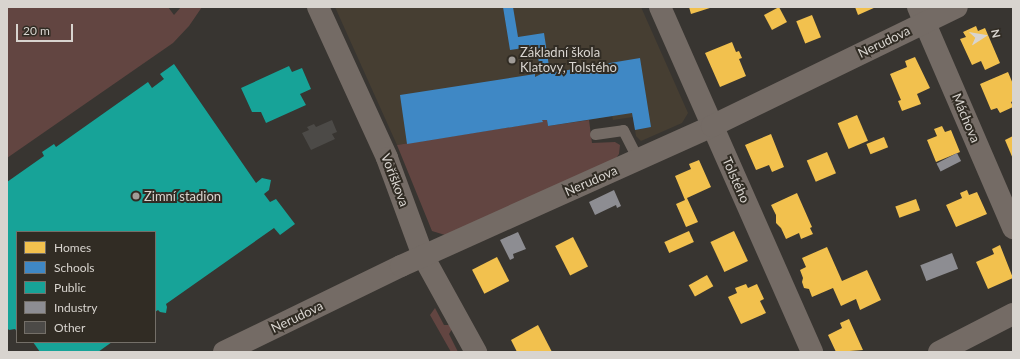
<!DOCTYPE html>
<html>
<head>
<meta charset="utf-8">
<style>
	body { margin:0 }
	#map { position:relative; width:1020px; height:359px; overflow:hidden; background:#383531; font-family:Lato,sans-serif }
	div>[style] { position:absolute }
	.built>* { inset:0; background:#463e32 }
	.green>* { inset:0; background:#624541 }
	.homes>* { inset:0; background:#f2c14e; transform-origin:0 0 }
	.schools>* { inset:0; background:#3f88c5 }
	.public>* { inset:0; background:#17a398 }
	.industry>* { inset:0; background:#8d8d92; transform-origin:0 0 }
	.building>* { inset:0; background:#4c4a47 }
	.lane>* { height:11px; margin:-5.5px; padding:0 5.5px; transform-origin:5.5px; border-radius:5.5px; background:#746b65 }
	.street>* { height:22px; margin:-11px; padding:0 11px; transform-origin:11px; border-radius:11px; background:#746b65 }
	.dots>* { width:11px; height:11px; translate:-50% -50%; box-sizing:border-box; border:2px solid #312c24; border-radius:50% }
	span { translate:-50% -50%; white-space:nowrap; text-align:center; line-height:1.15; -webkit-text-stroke:4px #312c24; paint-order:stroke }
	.street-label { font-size:13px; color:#d8d4cf }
	.poi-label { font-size:13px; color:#d8d4cf }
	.left { translate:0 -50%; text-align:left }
	.frame { position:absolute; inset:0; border:8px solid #d8d4cf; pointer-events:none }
	.legend { position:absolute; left:16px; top:231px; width:140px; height:112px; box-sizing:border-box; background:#312c24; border:1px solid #746f68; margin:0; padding:5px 7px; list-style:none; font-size:12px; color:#d8d4cf }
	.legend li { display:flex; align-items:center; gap:8px; height:20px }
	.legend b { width:20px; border:1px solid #746f68 }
	.north { position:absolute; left:964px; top:16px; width:40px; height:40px; -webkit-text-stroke:3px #312c24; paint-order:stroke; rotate:78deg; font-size:11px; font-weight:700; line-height:16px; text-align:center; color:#d8d4cf }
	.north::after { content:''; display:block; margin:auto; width:14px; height:18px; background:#d8d4cf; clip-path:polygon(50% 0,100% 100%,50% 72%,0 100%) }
	.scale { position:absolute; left:16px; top:24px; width:57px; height:18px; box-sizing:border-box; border:2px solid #d8d4cf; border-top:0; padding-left:5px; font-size:12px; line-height:14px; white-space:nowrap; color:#d8d4cf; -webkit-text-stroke:3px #312c24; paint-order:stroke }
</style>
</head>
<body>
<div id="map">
	<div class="built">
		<i style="clip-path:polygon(335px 7px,641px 7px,688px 113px,682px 123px,641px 141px,636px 136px,633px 117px,613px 120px,612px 116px,548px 126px,547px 120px,543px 122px,397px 145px)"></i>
	</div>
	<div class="green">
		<i style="clip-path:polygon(7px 7px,168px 7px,174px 15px,181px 7px,202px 7px,189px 26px,173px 43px,7px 158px)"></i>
		<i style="clip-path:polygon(542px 120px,547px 120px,548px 126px,589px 120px,592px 143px,615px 142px,620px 145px,619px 154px,614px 161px,445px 235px,432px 231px,397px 145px,542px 122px)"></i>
		<i style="clip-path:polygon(435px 308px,444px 325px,450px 325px,452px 329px,449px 334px,458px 352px,465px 352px,451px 352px,430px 315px)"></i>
	</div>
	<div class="homes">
		<i style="clip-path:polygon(689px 7px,713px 7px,691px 14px)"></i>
		<i style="left:779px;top:7px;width:17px;height:17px;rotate:62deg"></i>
		<i style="clip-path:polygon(855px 7px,876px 7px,858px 15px)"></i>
		<i style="left:812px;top:15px;width:24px;height:17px;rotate:68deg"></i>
		<i style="clip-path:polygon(976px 26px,978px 31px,985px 28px,1000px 63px,985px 70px,981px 61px,972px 65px,960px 39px,966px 37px,963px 32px)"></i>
		<i style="clip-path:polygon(732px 42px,736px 52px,739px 51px,742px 58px,739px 59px,746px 76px,720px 87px,705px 53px)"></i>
		<i style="clip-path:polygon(915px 57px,930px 88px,917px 94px,921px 104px,902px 111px,898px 101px,901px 100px,890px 74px,907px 67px,905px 61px)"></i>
		<i style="clip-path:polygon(1008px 72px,1013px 84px,1013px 101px,1011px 102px,1013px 107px,1000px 113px,997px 108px,991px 110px,980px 84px)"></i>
		<i style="left:857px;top:115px;width:28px;height:21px;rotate:67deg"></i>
		<i style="clip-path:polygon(942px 126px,945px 132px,951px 130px,960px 152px,936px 162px,927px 140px,937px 136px,934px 129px)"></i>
		<i style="clip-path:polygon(771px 134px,784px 167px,772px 172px,769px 165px,756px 170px,745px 145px)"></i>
		<i style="clip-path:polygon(1013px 136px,1013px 159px,1005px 140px)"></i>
		<i style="left:884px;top:137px;width:11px;height:19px;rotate:68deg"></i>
		<i style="left:827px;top:152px;width:23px;height:22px;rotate:67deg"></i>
		<i style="clip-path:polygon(699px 160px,711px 187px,687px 198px,698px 222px,686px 227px,676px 204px,685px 200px,675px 176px,691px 169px,689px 164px)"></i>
		<i style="clip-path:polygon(967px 190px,969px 195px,977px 192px,987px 214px,956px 227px,946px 205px,962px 198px,960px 193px)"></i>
		<i style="clip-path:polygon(797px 193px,812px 227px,810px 228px,813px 234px,801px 239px,799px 233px,786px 239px,781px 228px,776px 223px,776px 215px,771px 205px)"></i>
		<i style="left:916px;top:199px;width:12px;height:22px;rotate:70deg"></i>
		<i style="left:689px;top:231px;width:12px;height:27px;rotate:66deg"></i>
		<i style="left:734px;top:231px;width:33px;height:26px;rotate:65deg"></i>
		<i style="left:573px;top:237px;width:33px;height:20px;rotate:63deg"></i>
		<i style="clip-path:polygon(1000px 245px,1013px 278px,988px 289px,976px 262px,994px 254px,992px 249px)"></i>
		<i style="clip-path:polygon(827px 247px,842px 281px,867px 270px,881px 300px,860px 310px,856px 299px,841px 306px,833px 288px,812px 297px,809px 289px,804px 288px,802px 282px,803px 278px,800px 270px,806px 267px,802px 258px)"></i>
		<i style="left:497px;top:257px;width:27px;height:28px;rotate:63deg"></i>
		<i style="left:707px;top:275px;width:13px;height:21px;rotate:61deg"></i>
		<i style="clip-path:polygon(746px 284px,748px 288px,757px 284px,764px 299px,760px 301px,766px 313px,741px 324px,728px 297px,737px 293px,735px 288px)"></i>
		<i style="clip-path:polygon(849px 319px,863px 350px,836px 352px,828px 335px,842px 328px,840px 323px)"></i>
		<i style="clip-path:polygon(538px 325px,552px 352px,517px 352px,511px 340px)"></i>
	</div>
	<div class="schools">
		<i style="clip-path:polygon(503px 7px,513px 7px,518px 37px,544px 33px,550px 73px,640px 58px,651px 127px,635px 130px,632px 113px,548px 126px,547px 120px,542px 120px,543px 122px,407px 144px,400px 95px,535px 74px,535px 77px,541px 74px,536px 46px,510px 50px)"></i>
	</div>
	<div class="public">
		<i style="clip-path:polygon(174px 64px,256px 183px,262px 178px,271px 180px,269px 190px,264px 194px,270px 202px,276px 199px,295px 224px,280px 235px,274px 228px,166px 304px,167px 307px,166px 313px,160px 312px,158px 310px,155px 312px,155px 232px,17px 232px,17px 332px,15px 329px,9px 330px,7px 328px,7px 182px,44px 156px,42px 152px,54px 144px,56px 147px,148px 82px,152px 88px,164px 79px,160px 74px)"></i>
		<i style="clip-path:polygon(289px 66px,292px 72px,302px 68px,311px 89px,300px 94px,306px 105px,266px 123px,261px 112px,252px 112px,241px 88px)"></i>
		<i style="clip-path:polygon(33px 342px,112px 342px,98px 352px,40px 352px)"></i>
	</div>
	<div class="industry">
		<i style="left:957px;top:153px;width:9px;height:23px;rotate:63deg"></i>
		<i style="clip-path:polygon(614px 190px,621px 206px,617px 208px,616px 205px,595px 215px,589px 202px)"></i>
		<i style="clip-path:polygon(518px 232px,526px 249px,513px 254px,514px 258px,510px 260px,500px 240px)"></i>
		<i style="left:952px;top:253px;width:17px;height:34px;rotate:69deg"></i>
	</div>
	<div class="building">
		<i style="clip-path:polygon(332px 120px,337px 132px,332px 134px,335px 139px,311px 150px,302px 133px,309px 130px,307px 127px,314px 124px,316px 127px)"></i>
	</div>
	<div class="lane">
		<i style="left:595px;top:134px;width:28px;rotate:-8deg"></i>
		<i style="left:623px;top:130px;width:34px;rotate:63deg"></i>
	</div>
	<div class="street">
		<i style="left:318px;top:7px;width:166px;rotate:65.4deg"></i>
		<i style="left:387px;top:158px;width:104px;rotate:69.8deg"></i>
		<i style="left:423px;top:256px;width:110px;rotate:61.1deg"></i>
		<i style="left:660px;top:7px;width:377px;rotate:66.2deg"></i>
		<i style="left:918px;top:7px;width:241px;rotate:66.7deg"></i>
		<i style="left:224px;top:352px;width:197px;rotate:-25.9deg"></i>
		<i style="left:401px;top:266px;width:341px;rotate:-24.2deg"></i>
		<i style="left:712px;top:126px;width:272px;rotate:-25.9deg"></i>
		<i style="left:939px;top:352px;width:83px;rotate:-27.2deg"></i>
	</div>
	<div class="dots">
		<i style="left:512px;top:60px;background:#a09c98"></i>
		<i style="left:136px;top:196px;background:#a09c98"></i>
	</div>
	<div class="street-label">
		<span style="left:884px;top:42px;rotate:-26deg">Nerudova</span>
		<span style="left:966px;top:118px;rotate:67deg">Máchova</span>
		<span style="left:395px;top:180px;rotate:69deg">Voříškova</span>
		<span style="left:736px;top:180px;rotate:66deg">Tolstého</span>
		<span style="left:591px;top:181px;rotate:-24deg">Nerudova</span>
		<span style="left:297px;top:317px;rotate:-26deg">Nerudova</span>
	</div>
	<div class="poi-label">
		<span class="left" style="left:520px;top:60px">Základní škola<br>Klatovy, Tolstého</span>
		<span class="left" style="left:144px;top:196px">Zimní stadion</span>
	</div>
	<div class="frame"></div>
	<ul class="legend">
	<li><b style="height:11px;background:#f2c14e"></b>Homes</li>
	<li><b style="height:11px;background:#3f88c5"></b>Schools</li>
	<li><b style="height:11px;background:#17a398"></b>Public</li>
	<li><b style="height:11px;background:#8d8d92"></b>Industry</li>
	<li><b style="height:11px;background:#4c4a47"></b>Other</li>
	</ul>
	<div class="north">N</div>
	<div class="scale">20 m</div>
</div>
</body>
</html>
